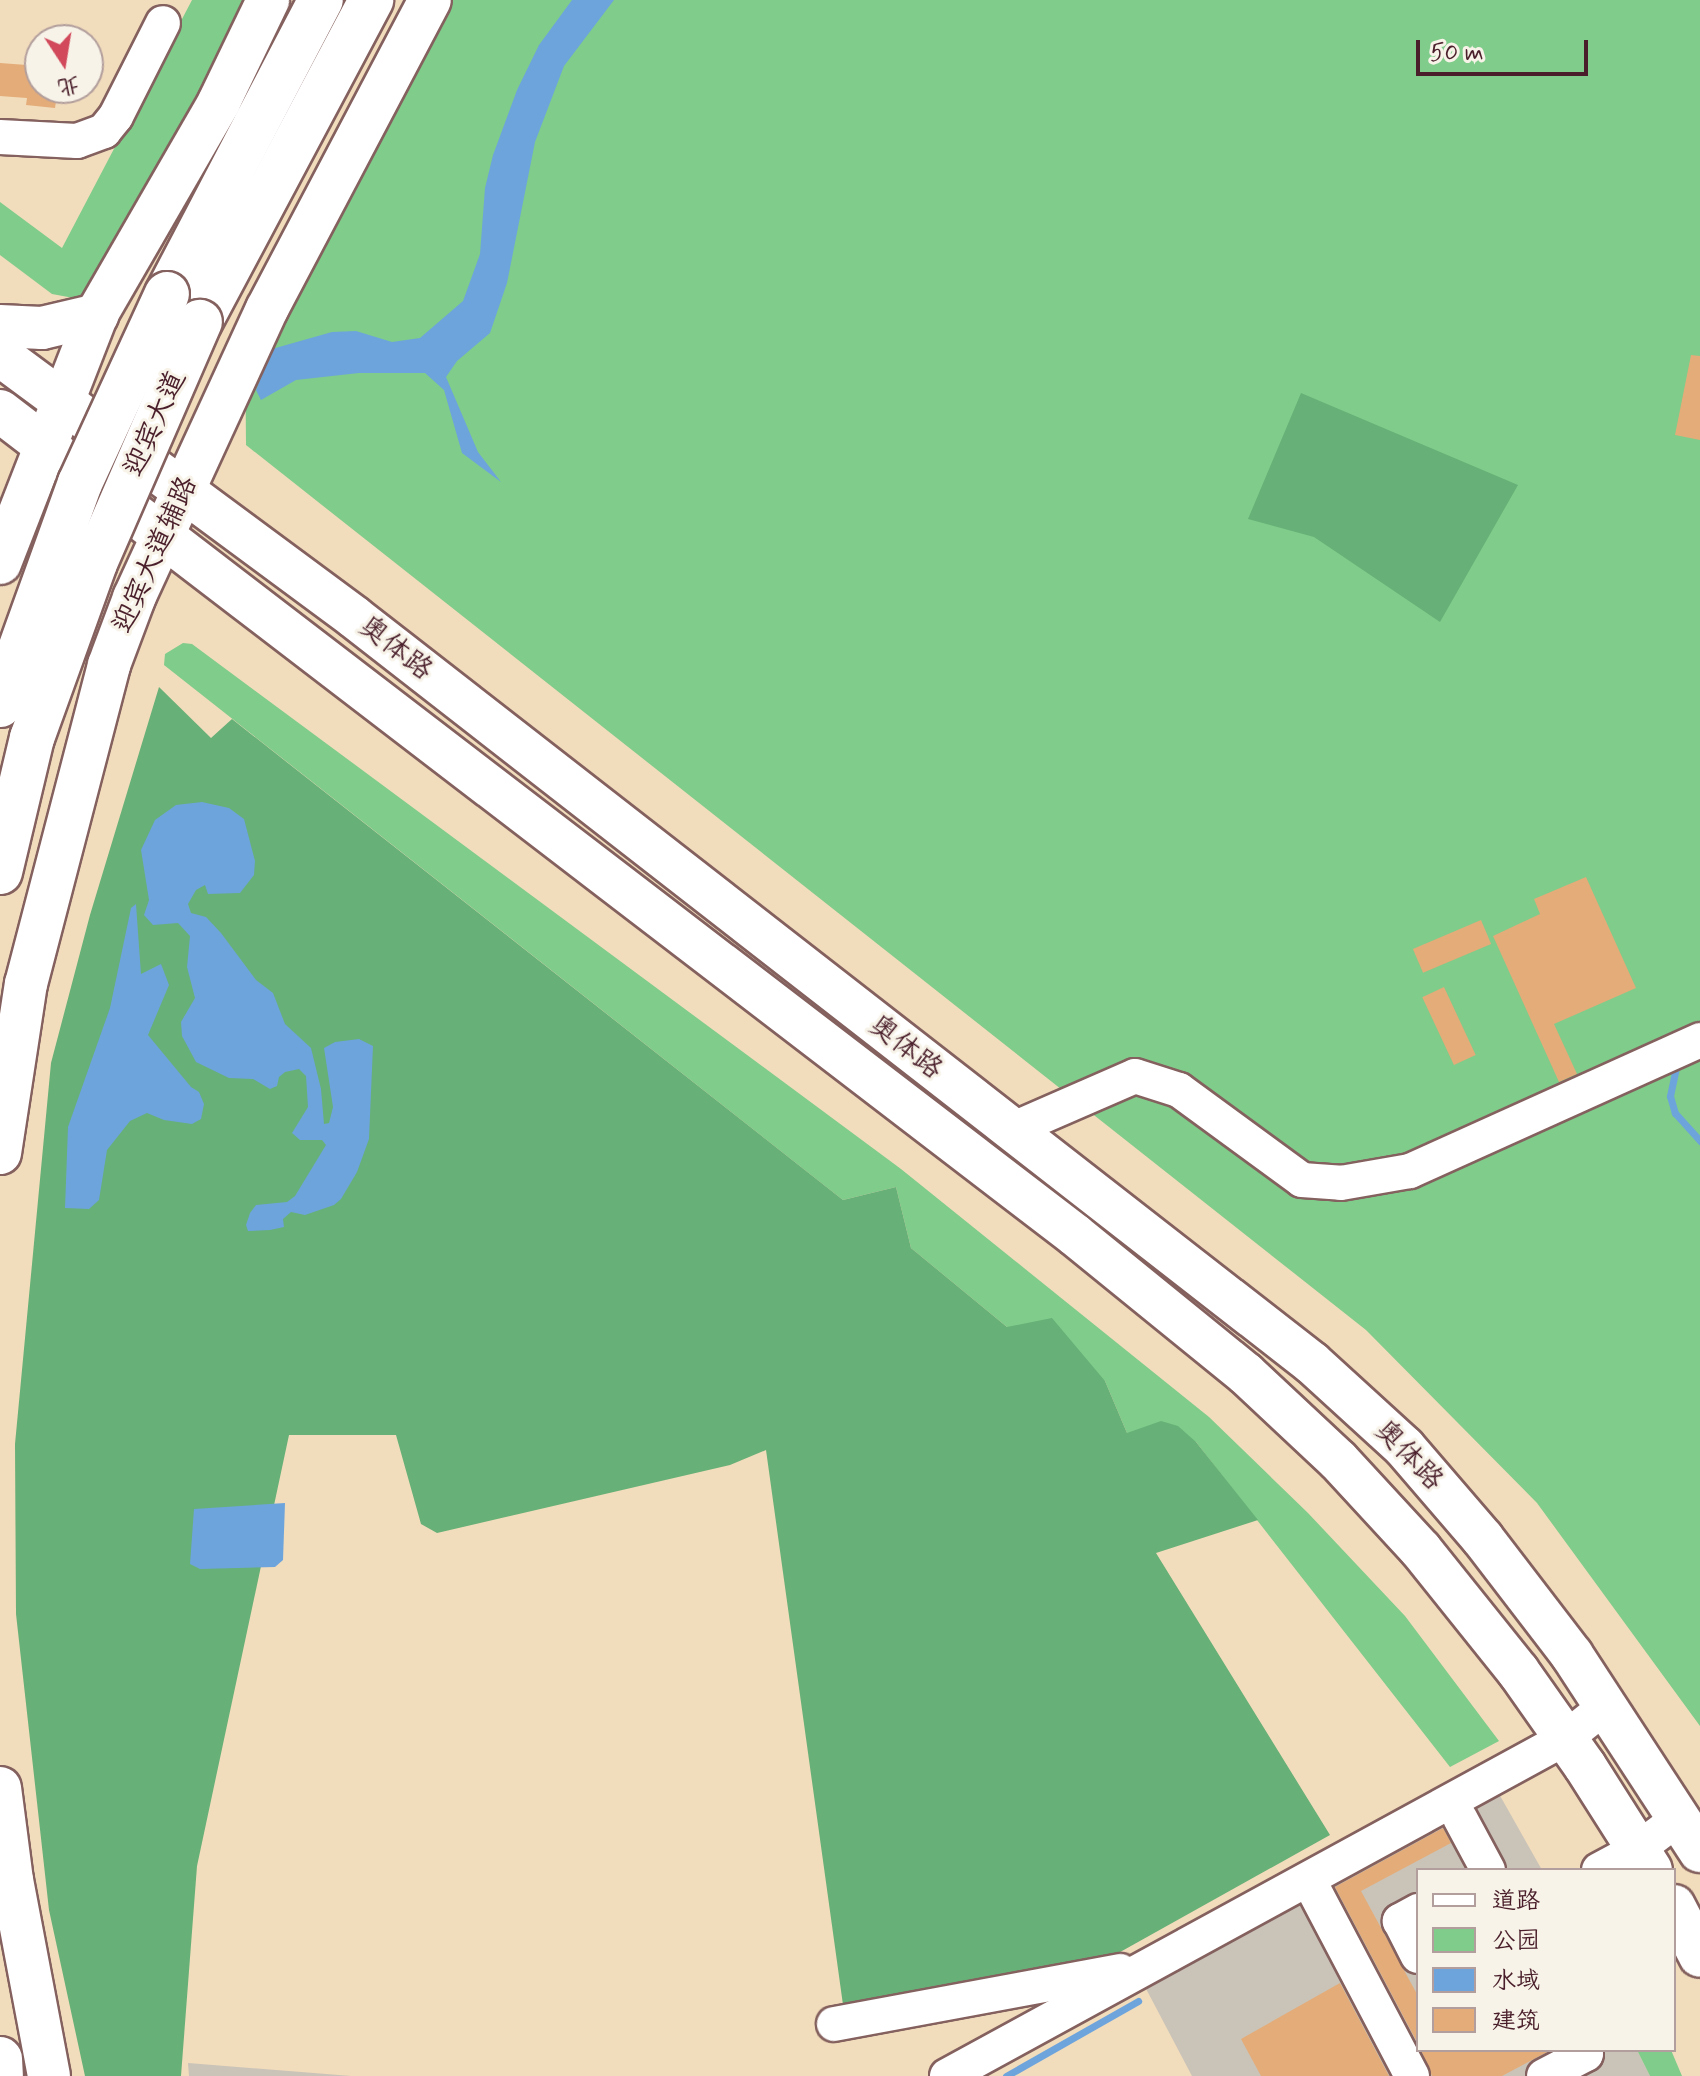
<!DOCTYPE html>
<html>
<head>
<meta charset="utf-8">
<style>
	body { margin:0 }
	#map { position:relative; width:1700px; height:2076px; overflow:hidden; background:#f1dcbc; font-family:Mynerve,"LXGW WenKai TC",sans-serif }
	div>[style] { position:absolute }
	.industrial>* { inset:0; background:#cac3b8 }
	.green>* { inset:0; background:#7fcc8b }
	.forest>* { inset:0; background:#67b077 }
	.water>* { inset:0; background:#6da4dc }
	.stream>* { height:7px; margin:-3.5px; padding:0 3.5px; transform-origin:3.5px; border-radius:3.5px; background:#6da4dc }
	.building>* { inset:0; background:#e4ac78; transform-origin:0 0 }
	.roads { filter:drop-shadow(2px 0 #84615e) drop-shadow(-2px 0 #84615e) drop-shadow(0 2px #84615e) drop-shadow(0 -2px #84615e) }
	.minor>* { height:34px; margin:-17px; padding:0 17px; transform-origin:17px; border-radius:17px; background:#fff }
	.major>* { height:42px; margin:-21px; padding:0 21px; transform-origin:21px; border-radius:21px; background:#fff }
	.highway>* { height:44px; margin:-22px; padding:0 22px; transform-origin:22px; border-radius:22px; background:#fff }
	.bridges { filter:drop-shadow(2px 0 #84615e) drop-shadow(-2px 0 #84615e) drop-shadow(0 2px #84615e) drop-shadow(0 -2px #84615e) }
	.highway-bridge>* { height:44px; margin:-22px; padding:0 22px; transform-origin:22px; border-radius:22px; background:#fff }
	span { translate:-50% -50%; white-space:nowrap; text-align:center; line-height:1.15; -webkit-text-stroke:6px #f7f3e8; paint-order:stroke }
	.street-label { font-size:28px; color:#4a1f2b }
	.legend { position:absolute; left:1416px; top:1868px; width:260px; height:184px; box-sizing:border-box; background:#f7f3e8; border:2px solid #b29e9c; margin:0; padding:10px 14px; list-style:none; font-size:24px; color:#4a1f2b }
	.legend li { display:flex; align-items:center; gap:16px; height:40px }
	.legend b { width:40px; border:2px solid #b29e9c }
	.north { position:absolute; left:24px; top:24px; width:80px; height:80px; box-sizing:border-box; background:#f7f3e8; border:2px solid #b29e9c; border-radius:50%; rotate:168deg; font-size:22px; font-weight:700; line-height:32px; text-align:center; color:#4a1f2b }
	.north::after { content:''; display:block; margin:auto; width:28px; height:36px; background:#d1495b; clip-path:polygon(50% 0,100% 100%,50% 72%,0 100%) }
	.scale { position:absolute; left:1416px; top:40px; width:172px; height:36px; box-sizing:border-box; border:4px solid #4a1f2b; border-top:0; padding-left:10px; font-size:24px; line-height:28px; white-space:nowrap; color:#4a1f2b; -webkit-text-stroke:6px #f7f3e8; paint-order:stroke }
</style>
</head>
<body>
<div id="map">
	<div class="industrial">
		<i style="clip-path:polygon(1494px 1785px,1542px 1870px,1418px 1870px,1418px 2050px,1637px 2050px,1650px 2076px,1192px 2076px,1143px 1983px)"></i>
		<i style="clip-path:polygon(188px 2063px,351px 2076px,189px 2076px)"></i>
	</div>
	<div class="green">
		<i style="clip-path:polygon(192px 0,251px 0,99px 278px,79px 299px,52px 294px,0 255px,0 202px,62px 248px)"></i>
		<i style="clip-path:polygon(419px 0,1700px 0,1700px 1726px,1537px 1503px,1366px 1330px,246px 445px,245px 327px)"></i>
		<i style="clip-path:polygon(183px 643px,192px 644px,901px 1169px,1209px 1417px,1308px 1513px,1405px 1616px,1499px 1741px,1450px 1767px,1196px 1442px,1127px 1433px,1105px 1381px,1007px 1327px,911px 1248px,896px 1187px,843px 1200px,164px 665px,165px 654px)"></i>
		<i style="clip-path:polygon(1637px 2050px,1671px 2050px,1682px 2076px,1650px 2076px)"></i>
	</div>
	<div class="forest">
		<i style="clip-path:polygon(1301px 393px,1518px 485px,1440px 622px,1314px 537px,1248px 519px)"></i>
		<i style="clip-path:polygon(159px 687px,211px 738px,232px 719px,843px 1200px,896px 1187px,911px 1248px,1007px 1327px,1052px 1318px,1105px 1381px,1127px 1433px,1161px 1421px,1178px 1426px,1196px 1442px,1258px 1520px,1156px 1553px,1330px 1835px,1113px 1956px,844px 2012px,766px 1450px,730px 1465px,437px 1533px,421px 1524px,396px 1435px,289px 1435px,197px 1866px,181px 2076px,85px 2076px,49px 1910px,16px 1614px,15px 1444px,51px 1063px,90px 915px)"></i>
	</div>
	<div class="water">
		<i style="clip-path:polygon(572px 0,614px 0,564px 66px,535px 142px,507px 283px,490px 333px,457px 361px,446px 377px,478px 452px,501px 482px,462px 453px,444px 390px,425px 373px,359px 373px,296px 380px,261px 400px,256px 390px,272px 349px,332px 332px,356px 331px,392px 342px,420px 338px,463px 301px,480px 254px,485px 188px,493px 155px,517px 90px,539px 45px)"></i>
		<i style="clip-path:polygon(202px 802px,229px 808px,244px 819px,255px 861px,254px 875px,240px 893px,208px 894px,205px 885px,196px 890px,188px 904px,191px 913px,206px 917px,221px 933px,256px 980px,273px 993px,285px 1024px,311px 1048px,321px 1089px,324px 1124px,329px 1123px,333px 1107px,324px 1048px,335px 1042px,359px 1039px,373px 1046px,369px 1139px,357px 1172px,341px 1199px,334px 1205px,305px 1215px,291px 1212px,283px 1219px,284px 1227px,270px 1230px,248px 1231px,246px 1225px,250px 1213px,256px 1205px,287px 1202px,295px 1196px,326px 1145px,322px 1140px,300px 1140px,292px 1133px,308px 1107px,306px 1076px,299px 1069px,285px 1072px,279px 1077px,277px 1086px,270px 1089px,253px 1079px,229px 1078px,196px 1062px,182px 1036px,181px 1022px,195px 998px,187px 967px,190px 936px,178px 923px,153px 925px,144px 915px,149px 900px,141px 850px,155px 820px,176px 805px)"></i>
		<i style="clip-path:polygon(136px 904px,141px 974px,161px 964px,169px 985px,148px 1035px,191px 1087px,199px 1092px,204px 1104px,201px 1119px,192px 1124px,164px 1120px,147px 1113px,130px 1121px,107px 1150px,99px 1200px,89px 1209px,65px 1208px,68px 1127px,110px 1008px,131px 908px)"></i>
		<i style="clip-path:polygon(285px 1503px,283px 1560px,275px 1567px,200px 1569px,190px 1564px,194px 1509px)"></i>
	</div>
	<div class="stream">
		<i style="left:1677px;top:1063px;width:34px;rotate:102deg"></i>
		<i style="left:1670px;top:1096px;width:18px;rotate:74deg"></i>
		<i style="left:1675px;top:1113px;width:38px;rotate:48deg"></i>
		<i style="left:1006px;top:2076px;width:152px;rotate:-29.6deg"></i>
	</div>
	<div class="building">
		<i style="clip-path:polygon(0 63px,40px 66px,40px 88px,58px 88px,55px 108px,26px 105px,27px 98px,0 96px)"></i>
		<i style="clip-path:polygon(1691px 355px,1700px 356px,1700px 440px,1675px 435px)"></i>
		<i style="clip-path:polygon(1586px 877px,1636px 988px,1554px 1024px,1577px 1074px,1559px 1082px,1493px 936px,1540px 914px,1534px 899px)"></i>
		<i style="left:1481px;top:920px;width:26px;height:74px;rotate:67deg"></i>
		<i style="left:1444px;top:987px;width:75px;height:24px;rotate:65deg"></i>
		<i style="clip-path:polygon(1443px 1828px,1451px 1843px,1361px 1891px,1418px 1996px,1418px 2044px,1335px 1887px)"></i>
		<i style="clip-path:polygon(1340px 1983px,1389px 2076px,1261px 2076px,1241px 2039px)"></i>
		<i style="clip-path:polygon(1421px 2050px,1551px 2050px,1502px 2076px,1432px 2076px)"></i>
	</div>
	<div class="roads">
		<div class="minor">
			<i style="left:0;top:137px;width:77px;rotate:3deg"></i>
			<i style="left:77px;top:141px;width:29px;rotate:-20deg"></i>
			<i style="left:104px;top:131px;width:19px;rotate:-51deg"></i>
			<i style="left:116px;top:116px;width:104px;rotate:-63.2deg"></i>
			<i style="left:1011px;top:1130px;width:135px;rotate:-23.5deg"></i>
			<i style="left:1135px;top:1076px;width:46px;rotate:17.7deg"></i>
			<i style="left:1179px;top:1090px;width:152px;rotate:36.2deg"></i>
			<i style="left:1302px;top:1180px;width:39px;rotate:4deg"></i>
			<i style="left:1341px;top:1183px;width:70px;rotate:-9.9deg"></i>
			<i style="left:1410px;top:1171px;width:318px;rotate:-24.3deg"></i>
			<i style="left:1460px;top:1818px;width:59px;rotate:61.7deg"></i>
			<i style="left:1599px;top:1870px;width:44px;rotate:-28.3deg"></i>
			<i style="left:1638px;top:1849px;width:51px;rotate:-37.1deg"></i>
			<i style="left:1315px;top:1892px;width:208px;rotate:62.2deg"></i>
			<i style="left:1418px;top:1911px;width:21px;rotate:151deg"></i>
			<i style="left:1400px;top:1921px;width:39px;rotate:63deg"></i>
			<i style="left:834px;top:2024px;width:291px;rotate:-10.5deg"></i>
			<i style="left:947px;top:2076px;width:705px;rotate:-28.64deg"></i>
			<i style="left:1566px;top:1738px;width:51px;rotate:-38.7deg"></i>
			<i style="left:1544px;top:2076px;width:47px;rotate:-27.6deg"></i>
			<i style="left:1586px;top:2054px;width:5px;rotate:-127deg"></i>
		</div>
		<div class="major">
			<i style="left:0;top:326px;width:42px;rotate:2.7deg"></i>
			<i style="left:42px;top:328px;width:57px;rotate:-13.3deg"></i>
			<i style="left:0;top:355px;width:440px;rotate:36.5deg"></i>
			<i style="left:354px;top:617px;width:1214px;rotate:37.91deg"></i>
			<i style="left:1312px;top:1363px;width:125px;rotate:42.4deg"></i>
			<i style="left:1404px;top:1447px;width:121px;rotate:49.3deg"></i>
			<i style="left:1483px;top:1539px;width:146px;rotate:52.5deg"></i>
			<i style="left:1572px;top:1655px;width:234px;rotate:56.9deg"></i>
			<i style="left:0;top:411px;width:1354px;rotate:37.47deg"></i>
			<i style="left:1075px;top:1235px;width:220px;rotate:39.1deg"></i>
			<i style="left:1246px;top:1374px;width:126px;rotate:43.1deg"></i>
			<i style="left:1338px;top:1460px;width:122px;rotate:47.3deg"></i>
			<i style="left:1421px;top:1550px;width:155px;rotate:51.3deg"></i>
			<i style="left:1518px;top:1671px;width:116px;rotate:54.8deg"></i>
			<i style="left:1585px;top:1766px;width:123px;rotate:57.6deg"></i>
			<i style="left:0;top:563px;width:269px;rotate:-68.7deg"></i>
			<i style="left:98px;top:312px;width:242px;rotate:-60deg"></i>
			<i style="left:219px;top:102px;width:113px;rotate:-64.3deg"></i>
			<i style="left:0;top:1153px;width:171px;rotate:-81.3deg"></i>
			<i style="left:26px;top:984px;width:330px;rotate:-75.4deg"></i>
			<i style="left:109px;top:665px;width:72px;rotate:-69.5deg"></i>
			<i style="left:134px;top:598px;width:318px;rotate:-65.3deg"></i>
			<i style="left:267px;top:309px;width:349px;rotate:-62.2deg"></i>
			<i style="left:0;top:1788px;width:93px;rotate:82.6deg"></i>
			<i style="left:12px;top:1880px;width:199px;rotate:79.3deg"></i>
			<i style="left:1674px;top:1906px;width:56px;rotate:62.5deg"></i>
		</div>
		<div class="highway">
			<i style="left:167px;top:294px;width:332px;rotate:-62.4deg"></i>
			<i style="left:200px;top:322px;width:365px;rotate:-62deg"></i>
			<i style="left:0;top:2059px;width:17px;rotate:87deg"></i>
		</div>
	</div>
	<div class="bridges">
		<div class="highway-bridge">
			<i style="left:0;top:705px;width:236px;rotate:-70.2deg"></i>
			<i style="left:80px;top:483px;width:208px;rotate:-65.3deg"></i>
			<i style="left:0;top:872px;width:138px;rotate:-76.6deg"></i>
			<i style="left:32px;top:738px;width:186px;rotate:-70.2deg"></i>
			<i style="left:95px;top:563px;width:263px;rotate:-66.5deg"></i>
		</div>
	</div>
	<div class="street-label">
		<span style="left:156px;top:424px;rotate:-66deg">迎宾大道</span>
		<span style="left:156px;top:555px;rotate:-66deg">迎宾大道辅路</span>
		<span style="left:395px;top:649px;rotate:38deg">奥体路</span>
		<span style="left:905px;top:1048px;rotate:38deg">奥体路</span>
		<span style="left:1408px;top:1456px;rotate:46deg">奥体路</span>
	</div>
	<ul class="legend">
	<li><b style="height:10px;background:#fff"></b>道路</li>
	<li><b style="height:22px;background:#7fcc8b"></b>公园</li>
	<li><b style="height:22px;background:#6da4dc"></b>水域</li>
	<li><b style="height:22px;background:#e4ac78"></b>建筑</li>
	</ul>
	<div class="north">北</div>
	<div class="scale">50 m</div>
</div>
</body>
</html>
